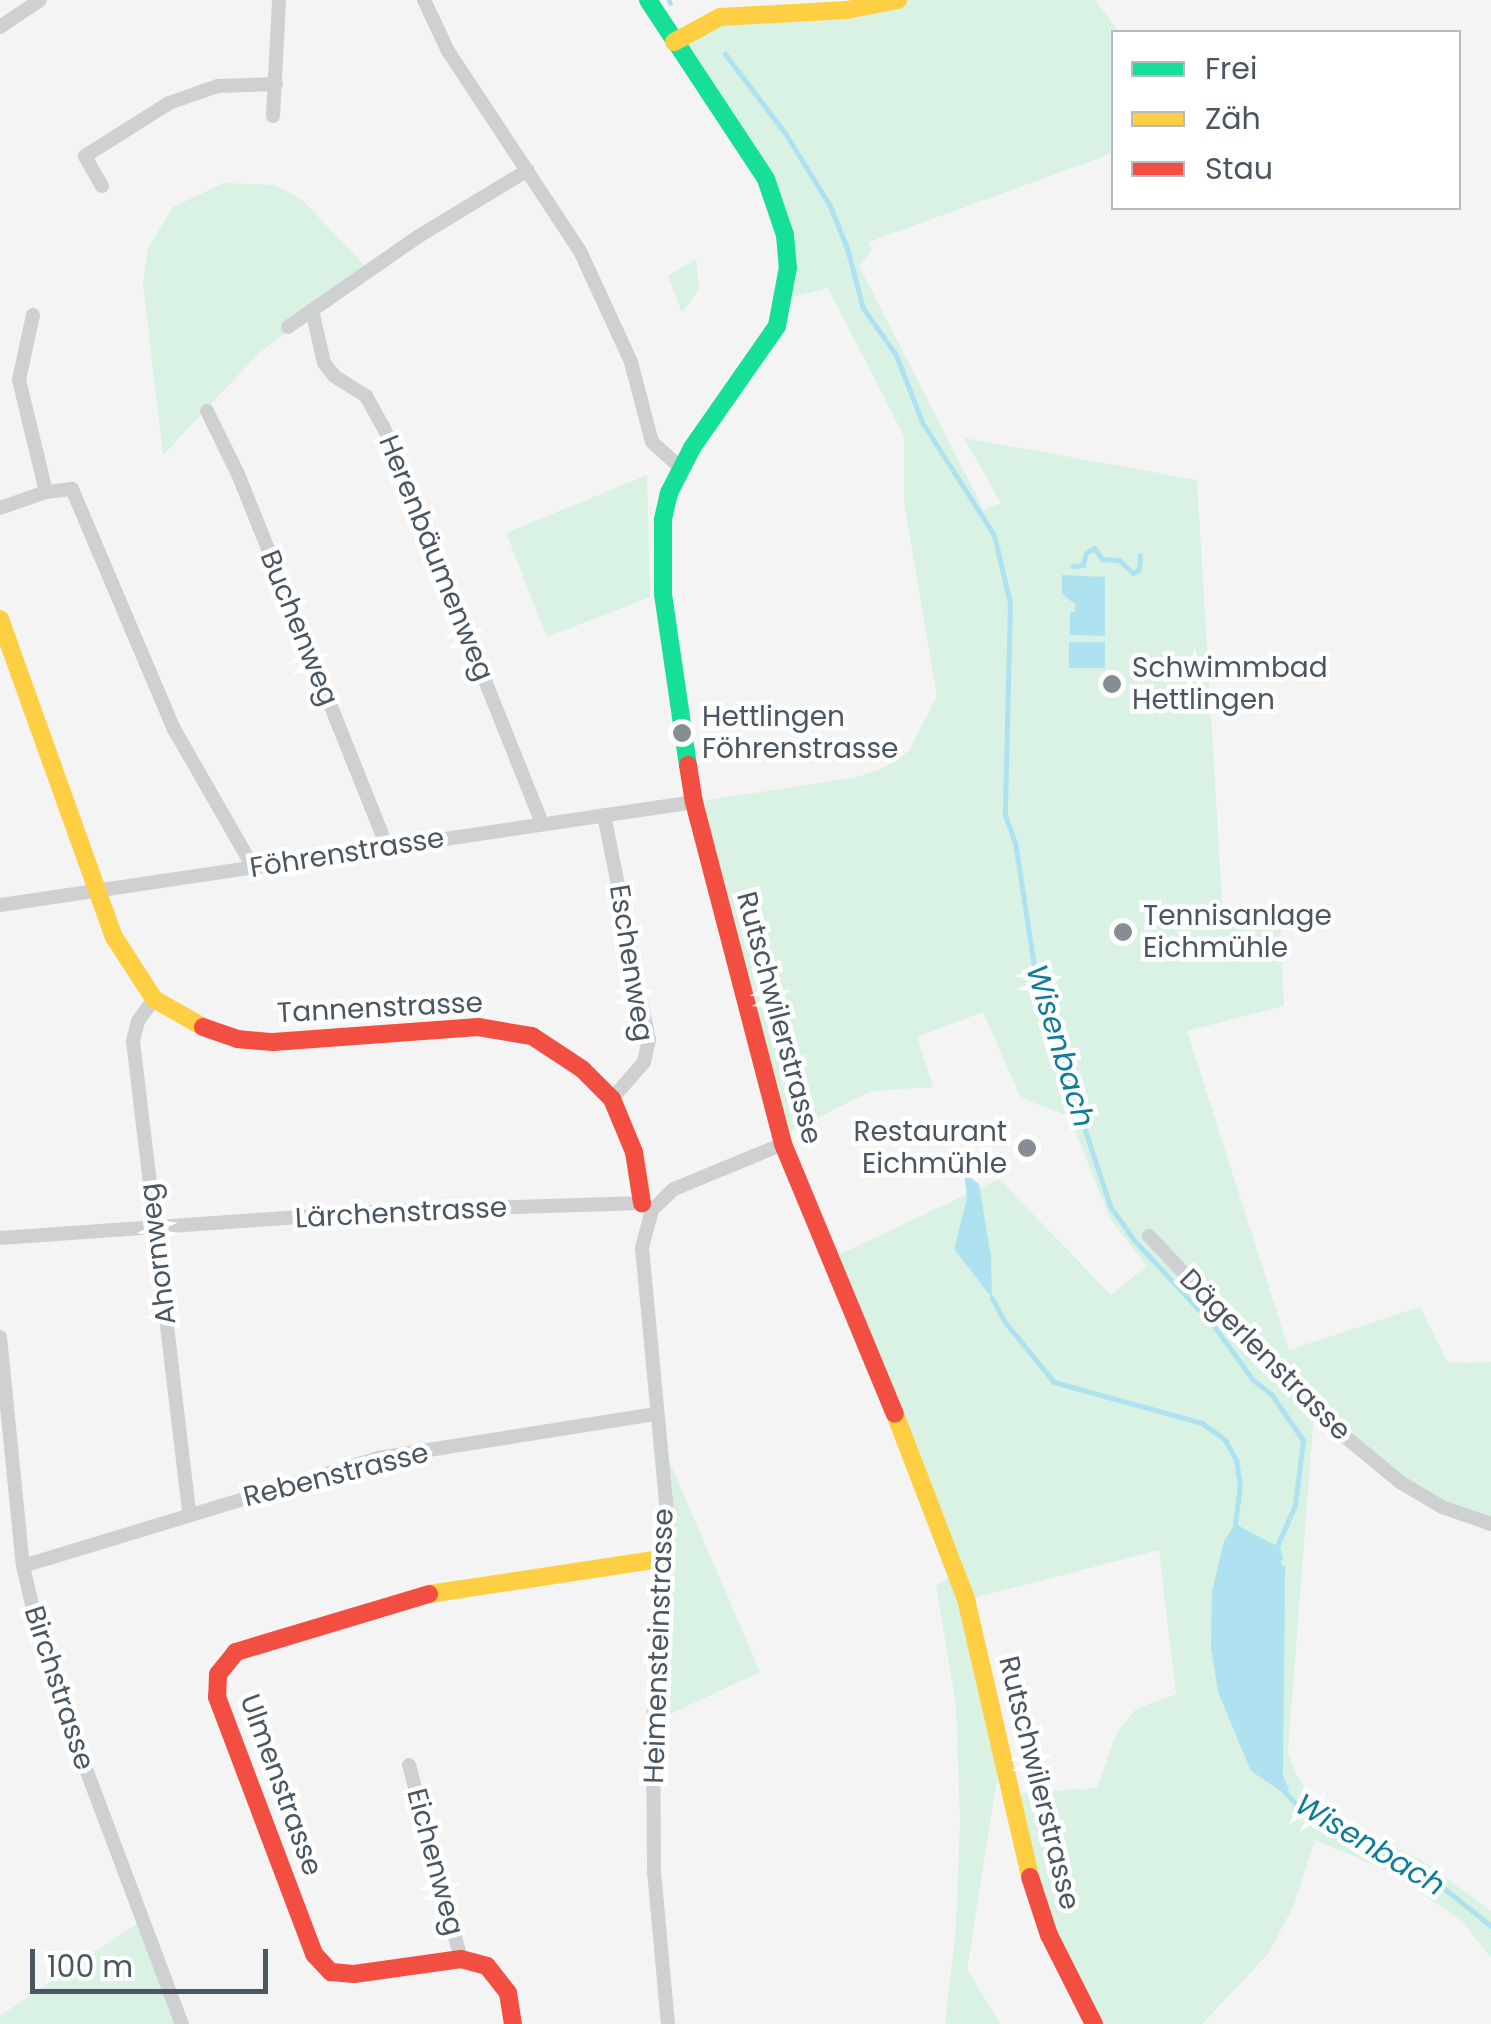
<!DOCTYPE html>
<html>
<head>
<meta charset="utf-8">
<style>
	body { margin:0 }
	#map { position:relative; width:1491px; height:2024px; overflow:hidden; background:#f4f4f4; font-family:Poppins,sans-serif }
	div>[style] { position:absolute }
	.green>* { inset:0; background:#d9f2e3 }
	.water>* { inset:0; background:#aee2f0; transform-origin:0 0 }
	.stream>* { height:5px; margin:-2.5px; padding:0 2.5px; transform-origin:2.5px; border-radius:2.5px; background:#aee2f0 }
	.street>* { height:14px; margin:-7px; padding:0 7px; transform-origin:7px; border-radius:7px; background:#ced0d2 }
	.fast>* { height:18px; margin:-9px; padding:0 9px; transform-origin:9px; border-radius:9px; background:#16e098 }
	.slow>* { height:18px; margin:-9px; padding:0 9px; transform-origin:9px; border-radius:9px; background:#ffcf43 }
	.jam>* { height:18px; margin:-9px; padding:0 9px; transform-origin:9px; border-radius:9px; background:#f24e42 }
	.dots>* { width:28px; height:28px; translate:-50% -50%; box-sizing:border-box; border:5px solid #fff; border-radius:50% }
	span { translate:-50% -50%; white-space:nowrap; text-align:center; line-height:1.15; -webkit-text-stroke:9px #fff; paint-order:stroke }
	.street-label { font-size:28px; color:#4a5661 }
	.poi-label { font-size:28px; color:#4a5661 }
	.left { translate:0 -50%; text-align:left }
	.right { translate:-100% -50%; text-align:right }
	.water-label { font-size:30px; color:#0c7c9b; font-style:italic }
	.legend { position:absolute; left:1111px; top:30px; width:350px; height:180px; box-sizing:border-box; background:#fff; border:2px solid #b7bbc0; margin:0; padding:12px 18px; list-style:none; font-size:30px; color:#4a5661 }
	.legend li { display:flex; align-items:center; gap:20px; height:50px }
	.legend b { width:50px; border:2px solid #b7bbc0 }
	.scale { position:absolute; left:30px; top:1949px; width:238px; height:45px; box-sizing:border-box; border:5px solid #4a5661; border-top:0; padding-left:12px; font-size:30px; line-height:35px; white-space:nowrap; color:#4a5661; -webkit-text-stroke:8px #fff; paint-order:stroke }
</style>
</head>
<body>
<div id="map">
	<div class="green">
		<i style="clip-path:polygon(evenodd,898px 0,1095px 0,1119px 32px,1114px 32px,1113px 153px,869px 242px,872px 250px,859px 266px,984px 510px,1001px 503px,964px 438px,1197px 480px,1223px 918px,1280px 925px,1284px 1006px,1187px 1031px,1289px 1350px,1420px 1307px,1448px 1363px,1491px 1362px,1491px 1524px,1442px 1507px,1314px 1413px,1288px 1751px,1296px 1775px,1312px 1797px,1352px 1825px,1424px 1862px,1491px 1911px,1491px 1958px,1462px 1921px,1390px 1872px,1315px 1840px,1293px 1907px,1268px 1954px,1202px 2024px,1094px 2024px,1049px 1935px,1010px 1794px,1097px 1788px,1117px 1732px,1136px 1709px,1176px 1694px,1159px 1550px,966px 1600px,1006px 1776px,996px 1784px,967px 1970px,1001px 2024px,945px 2024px,956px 1927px,960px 1821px,956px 1705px,936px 1585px,958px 1574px,828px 1260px,999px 1179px,1111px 1295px,1147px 1266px,1110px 1219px,1069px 1116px,1021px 1098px,983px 1012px,917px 1037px,933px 1087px,872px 1091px,781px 1136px,694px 802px,853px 778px,882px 769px,909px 751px,937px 696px,904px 503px,904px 436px,828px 288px,785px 299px,777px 206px,674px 42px,695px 29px,898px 0,963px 1217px,992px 1298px,954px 1249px,963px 1217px)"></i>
		<i style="clip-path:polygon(224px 183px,274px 185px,301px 199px,370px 271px,260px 352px,163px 455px,143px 284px,148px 248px,173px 207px)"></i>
		<i style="clip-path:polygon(696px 259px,699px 289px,682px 313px,668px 276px)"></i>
		<i style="clip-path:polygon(647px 475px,650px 597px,547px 637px,506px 533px)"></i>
		<i style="clip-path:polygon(658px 1435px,760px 1672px,653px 1722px,667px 1558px)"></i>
		<i style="clip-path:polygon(141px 1921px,182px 2024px,0 2024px,0 2016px)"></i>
	</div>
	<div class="water">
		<i style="clip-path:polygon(1062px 575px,1105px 577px,1105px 636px,1070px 635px,1070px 612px,1075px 612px,1075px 604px,1062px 594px)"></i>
		<i style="left:1069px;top:642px;width:36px;height:26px"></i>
		<i style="clip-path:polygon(964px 1173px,979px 1184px,991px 1257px,992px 1298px,954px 1249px,967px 1198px)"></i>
		<i style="clip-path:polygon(1235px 1524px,1277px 1546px,1282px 1567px,1279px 1766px,1289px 1790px,1286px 1795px,1251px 1771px,1218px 1692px,1211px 1647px,1212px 1592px,1224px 1541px)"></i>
	</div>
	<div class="stream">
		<i style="left:669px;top:0;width:3px;rotate:72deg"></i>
		<i style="left:725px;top:54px;width:99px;rotate:52.8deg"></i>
		<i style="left:785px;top:133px;width:86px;rotate:58.3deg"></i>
		<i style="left:830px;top:206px;width:45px;rotate:68deg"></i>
		<i style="left:847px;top:248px;width:62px;rotate:75.1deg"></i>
		<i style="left:863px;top:308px;width:57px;rotate:54.9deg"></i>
		<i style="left:896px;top:355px;width:72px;rotate:68.8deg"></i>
		<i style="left:922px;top:422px;width:134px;rotate:57.5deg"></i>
		<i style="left:994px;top:535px;width:70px;rotate:76.8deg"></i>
		<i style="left:1010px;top:603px;width:212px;rotate:91.4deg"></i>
		<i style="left:1005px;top:815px;width:29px;rotate:70deg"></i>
		<i style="left:1015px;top:842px;width:145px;rotate:81.3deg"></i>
		<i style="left:1037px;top:985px;width:233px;rotate:71.7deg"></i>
		<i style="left:1110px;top:1206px;width:42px;rotate:54.8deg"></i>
		<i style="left:1134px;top:1240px;width:117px;rotate:47.1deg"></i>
		<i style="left:1214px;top:1326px;width:67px;rotate:54.2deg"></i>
		<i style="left:1253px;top:1380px;width:23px;rotate:38deg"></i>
		<i style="left:1271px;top:1394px;width:56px;rotate:55.2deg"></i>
		<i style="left:1303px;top:1440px;width:65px;rotate:97deg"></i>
		<i style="left:1295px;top:1505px;width:45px;rotate:113.7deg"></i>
		<i style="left:1277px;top:1546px;width:12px;rotate:76deg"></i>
		<i style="left:1073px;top:566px;width:10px;rotate:-6deg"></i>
		<i style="left:1083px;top:565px;width:12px;rotate:-76deg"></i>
		<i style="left:1086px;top:553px;width:9px;rotate:-32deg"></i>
		<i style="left:1094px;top:548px;width:14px;rotate:54deg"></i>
		<i style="left:1102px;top:559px;width:17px;rotate:3deg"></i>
		<i style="left:1119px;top:560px;width:19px;rotate:43deg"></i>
		<i style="left:1133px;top:573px;width:7px;rotate:-34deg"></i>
		<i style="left:1139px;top:569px;width:14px;rotate:-86deg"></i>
		<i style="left:992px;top:1298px;width:26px;rotate:62deg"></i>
		<i style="left:1004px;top:1321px;width:79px;rotate:50.7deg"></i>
		<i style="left:1054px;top:1382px;width:154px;rotate:15.5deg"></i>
		<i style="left:1202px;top:1423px;width:29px;rotate:36deg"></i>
		<i style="left:1225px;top:1440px;width:23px;rotate:61deg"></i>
		<i style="left:1236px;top:1460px;width:24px;rotate:81deg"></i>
		<i style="left:1240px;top:1484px;width:40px;rotate:97.1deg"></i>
		<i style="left:1280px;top:1772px;width:204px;rotate:-89.4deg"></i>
		<i style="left:1285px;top:1792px;width:15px;rotate:48deg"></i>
		<i style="left:1295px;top:1803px;width:167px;rotate:29.5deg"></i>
		<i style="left:1440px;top:1885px;width:65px;rotate:38.8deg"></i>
	</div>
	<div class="street">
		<i style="left:424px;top:0;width:56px;rotate:64.8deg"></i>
		<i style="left:448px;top:51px;width:240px;rotate:56.6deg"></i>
		<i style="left:580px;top:251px;width:122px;rotate:65.3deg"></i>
		<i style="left:631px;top:362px;width:83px;rotate:75.3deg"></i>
		<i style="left:652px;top:442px;width:39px;rotate:42deg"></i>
		<i style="left:0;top:27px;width:48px;rotate:-34deg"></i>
		<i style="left:273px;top:116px;width:116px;rotate:-87deg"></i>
		<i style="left:102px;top:186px;width:34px;rotate:-120deg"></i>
		<i style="left:85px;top:156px;width:99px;rotate:-32.2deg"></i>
		<i style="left:169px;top:103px;width:52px;rotate:-19.1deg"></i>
		<i style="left:218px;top:86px;width:58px;rotate:-2deg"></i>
		<i style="left:312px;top:310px;width:54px;rotate:77.2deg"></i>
		<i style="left:324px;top:363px;width:16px;rotate:52deg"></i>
		<i style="left:334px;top:376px;width:38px;rotate:32deg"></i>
		<i style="left:366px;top:396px;width:37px;rotate:61deg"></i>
		<i style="left:384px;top:428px;width:425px;rotate:68.2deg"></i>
		<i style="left:33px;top:315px;width:66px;rotate:102.2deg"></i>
		<i style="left:19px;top:380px;width:115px;rotate:76.4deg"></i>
		<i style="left:288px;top:327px;width:160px;rotate:-34.8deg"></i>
		<i style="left:419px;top:236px;width:127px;rotate:-31.2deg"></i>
		<i style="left:207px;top:411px;width:70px;rotate:63.8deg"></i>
		<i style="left:238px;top:474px;width:402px;rotate:68.2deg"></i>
		<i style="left:0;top:508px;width:49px;rotate:-19.2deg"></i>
		<i style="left:46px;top:492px;width:26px;rotate:-7deg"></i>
		<i style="left:72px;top:489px;width:261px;rotate:67deg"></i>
		<i style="left:174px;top:729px;width:159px;rotate:60.2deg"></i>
		<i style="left:604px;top:815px;width:229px;rotate:78.7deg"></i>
		<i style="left:649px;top:1040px;width:23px;rotate:103deg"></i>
		<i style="left:644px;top:1062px;width:49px;rotate:130.9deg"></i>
		<i style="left:0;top:905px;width:702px;rotate:-8.44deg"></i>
		<i style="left:154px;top:999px;width:27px;rotate:126deg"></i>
		<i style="left:138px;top:1021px;width:21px;rotate:104deg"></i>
		<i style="left:133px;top:1041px;width:476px;rotate:83.2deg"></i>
		<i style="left:652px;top:1210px;width:39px;rotate:105deg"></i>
		<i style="left:642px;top:1248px;width:278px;rotate:84.6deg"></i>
		<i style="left:668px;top:1525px;width:198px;rotate:94.4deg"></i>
		<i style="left:653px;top:1722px;width:149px;rotate:89.6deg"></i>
		<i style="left:654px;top:1871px;width:154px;rotate:84.8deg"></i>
		<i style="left:1149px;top:1236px;width:241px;rotate:46.7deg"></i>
		<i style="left:1314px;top:1411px;width:112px;rotate:39.5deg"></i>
		<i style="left:1400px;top:1482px;width:49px;rotate:30.8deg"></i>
		<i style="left:1442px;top:1507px;width:52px;rotate:19.1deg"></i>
		<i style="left:0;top:1238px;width:387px;rotate:-4deg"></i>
		<i style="left:386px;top:1211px;width:256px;rotate:-1.8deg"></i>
		<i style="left:642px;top:1203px;width:12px;rotate:35deg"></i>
		<i style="left:652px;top:1210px;width:30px;rotate:-44deg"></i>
		<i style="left:674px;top:1189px;width:118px;rotate:-22.4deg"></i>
		<i style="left:0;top:1337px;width:230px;rotate:84.3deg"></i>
		<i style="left:23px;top:1566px;width:97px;rotate:76.8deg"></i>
		<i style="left:45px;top:1660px;width:389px;rotate:69.4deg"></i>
		<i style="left:23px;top:1566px;width:371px;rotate:-16.9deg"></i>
		<i style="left:378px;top:1458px;width:280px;rotate:-9deg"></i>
		<i style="left:409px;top:1765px;width:201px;rotate:75deg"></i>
	</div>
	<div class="fast">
		<i style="left:648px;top:0;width:214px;rotate:56.6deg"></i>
		<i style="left:766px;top:179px;width:59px;rotate:71.3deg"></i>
		<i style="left:785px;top:235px;width:32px;rotate:85deg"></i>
		<i style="left:788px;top:267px;width:60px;rotate:100.6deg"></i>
		<i style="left:777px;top:326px;width:149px;rotate:124.9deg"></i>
		<i style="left:692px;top:448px;width:51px;rotate:117.1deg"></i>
		<i style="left:669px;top:493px;width:28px;rotate:103deg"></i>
		<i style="left:663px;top:520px;width:74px;rotate:90deg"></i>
		<i style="left:663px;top:594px;width:173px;rotate:81.7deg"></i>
	</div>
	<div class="slow">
		<i style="left:674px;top:42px;width:52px;rotate:-28.5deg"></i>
		<i style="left:720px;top:17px;width:127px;rotate:-3.2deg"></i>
		<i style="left:847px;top:10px;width:52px;rotate:-11.1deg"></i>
		<i style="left:0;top:619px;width:338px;rotate:70.3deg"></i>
		<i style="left:114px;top:937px;width:74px;rotate:57.2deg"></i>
		<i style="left:154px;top:999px;width:56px;rotate:29.7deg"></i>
		<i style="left:895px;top:1414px;width:198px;rotate:69deg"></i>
		<i style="left:966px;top:1599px;width:285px;rotate:77deg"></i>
		<i style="left:429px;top:1594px;width:241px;rotate:-8.6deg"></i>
	</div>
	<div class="jam">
		<i style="left:688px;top:765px;width:37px;rotate:81deg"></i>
		<i style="left:694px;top:802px;width:353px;rotate:75.4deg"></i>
		<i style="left:783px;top:1144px;width:292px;rotate:67.5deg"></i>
		<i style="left:203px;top:1027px;width:36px;rotate:19deg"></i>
		<i style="left:237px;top:1039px;width:36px;rotate:5deg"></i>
		<i style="left:273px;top:1042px;width:206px;rotate:-4.2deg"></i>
		<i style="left:478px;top:1027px;width:55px;rotate:9.5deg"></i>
		<i style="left:532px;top:1036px;width:60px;rotate:33.4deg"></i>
		<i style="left:582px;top:1069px;width:42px;rotate:45deg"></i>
		<i style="left:612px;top:1099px;width:57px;rotate:67.5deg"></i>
		<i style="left:634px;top:1152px;width:52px;rotate:81.1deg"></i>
		<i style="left:429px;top:1594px;width:202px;rotate:163.3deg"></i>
		<i style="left:236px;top:1652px;width:28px;rotate:129deg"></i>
		<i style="left:218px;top:1674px;width:23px;rotate:92deg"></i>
		<i style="left:217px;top:1697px;width:275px;rotate:69.3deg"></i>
		<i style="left:314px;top:1954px;width:25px;rotate:47deg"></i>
		<i style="left:331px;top:1972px;width:23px;rotate:5deg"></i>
		<i style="left:354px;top:1974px;width:108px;rotate:-8deg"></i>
		<i style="left:461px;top:1959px;width:27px;rotate:15deg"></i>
		<i style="left:487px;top:1966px;width:34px;rotate:52deg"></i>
		<i style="left:508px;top:1993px;width:31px;rotate:81deg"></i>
		<i style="left:1030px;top:1877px;width:61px;rotate:71.9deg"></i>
		<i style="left:1049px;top:1935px;width:100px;rotate:63.2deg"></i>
	</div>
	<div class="dots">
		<i style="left:1112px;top:684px;background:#868d94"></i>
		<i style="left:682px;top:733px;background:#868d94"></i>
		<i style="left:1123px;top:932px;background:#868d94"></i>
		<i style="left:1027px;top:1148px;background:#868d94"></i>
	</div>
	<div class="street-label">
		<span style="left:436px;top:558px;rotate:68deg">Herenbäumenweg</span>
		<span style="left:299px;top:628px;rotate:68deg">Buchenweg</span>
		<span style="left:347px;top:853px;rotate:-9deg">Föhrenstrasse</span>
		<span style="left:631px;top:963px;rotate:81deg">Eschenweg</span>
		<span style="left:380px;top:1008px;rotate:-3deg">Tannenstrasse</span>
		<span style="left:779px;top:1018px;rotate:75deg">Rutschwilerstrasse</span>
		<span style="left:401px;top:1213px;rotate:-3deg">Lärchenstrasse</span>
		<span style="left:158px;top:1254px;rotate:-97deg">Ahornweg</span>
		<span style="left:1265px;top:1355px;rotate:45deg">Dägerlenstrasse</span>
		<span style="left:336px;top:1475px;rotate:-14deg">Rebenstrasse</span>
		<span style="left:659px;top:1646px;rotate:-88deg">Heimensteinstrasse</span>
		<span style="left:59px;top:1688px;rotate:72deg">Birchstrasse</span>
		<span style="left:1039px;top:1783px;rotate:76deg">Rutschwilerstrasse</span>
		<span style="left:281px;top:1785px;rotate:70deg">Ulmenstrasse</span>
		<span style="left:435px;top:1862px;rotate:75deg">Eichenweg</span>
	</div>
	<div class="poi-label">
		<span class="left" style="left:1132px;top:684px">Schwimmbad<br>Hettlingen</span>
		<span class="left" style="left:702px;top:733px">Hettlingen<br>Föhrenstrasse</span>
		<span class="left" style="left:1143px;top:932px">Tennisanlage<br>Eichmühle</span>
		<span class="right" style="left:1007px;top:1148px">Restaurant<br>Eichmühle</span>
	</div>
	<div class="water-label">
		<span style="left:1060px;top:1046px;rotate:73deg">Wisenbach</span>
		<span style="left:1370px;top:1845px;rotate:31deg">Wisenbach</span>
	</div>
	<ul class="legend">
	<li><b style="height:12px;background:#16e098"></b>Frei</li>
	<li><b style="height:12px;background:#ffcf43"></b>Zäh</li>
	<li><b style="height:12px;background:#f24e42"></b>Stau</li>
	</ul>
	<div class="scale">100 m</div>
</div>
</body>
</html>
